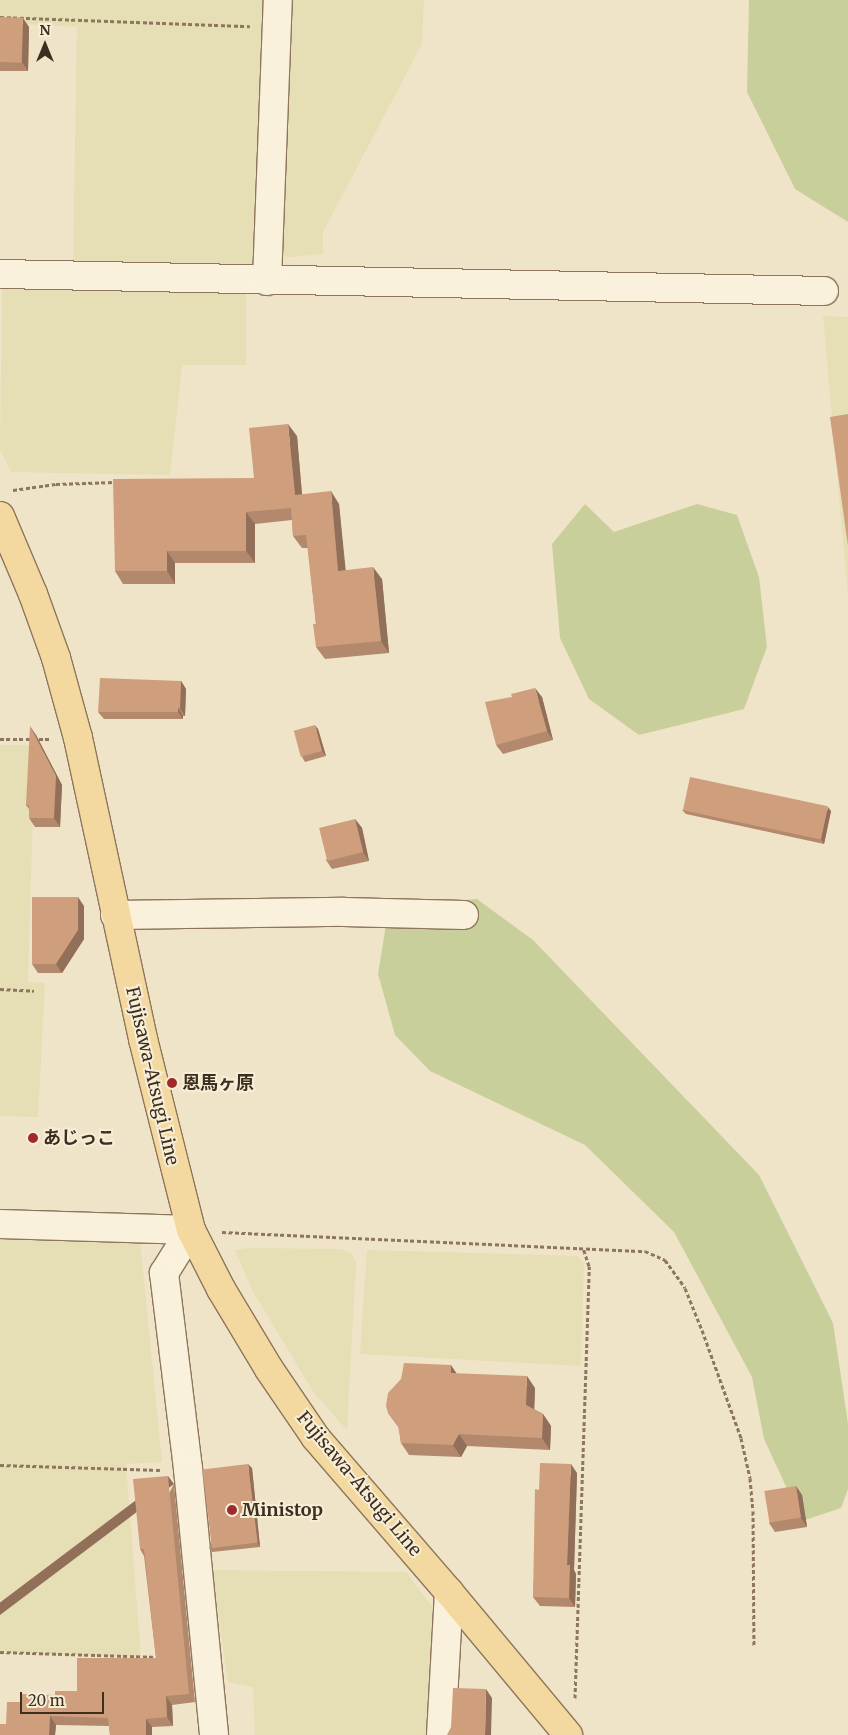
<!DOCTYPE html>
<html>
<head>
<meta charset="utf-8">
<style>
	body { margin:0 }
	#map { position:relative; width:848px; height:1735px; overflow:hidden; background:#f0e4c8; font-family:Merriweather,"Noto Sans JP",serif }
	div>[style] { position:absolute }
	.farmland>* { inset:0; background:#e6deb5 }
	.green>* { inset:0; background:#c9cf9b }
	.path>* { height:3px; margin-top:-1.5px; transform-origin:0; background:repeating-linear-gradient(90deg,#8d765c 0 4px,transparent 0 6.5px) }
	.roads { filter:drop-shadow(1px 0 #8d765c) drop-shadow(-1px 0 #8d765c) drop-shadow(0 1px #8d765c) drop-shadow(0 -1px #8d765c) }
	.street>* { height:28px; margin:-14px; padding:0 14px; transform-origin:14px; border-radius:14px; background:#faf1dc }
	.primary>* { height:28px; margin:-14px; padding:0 14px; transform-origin:14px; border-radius:14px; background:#f3d9a0 }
	.wall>* { inset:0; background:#b2896c }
	.shaded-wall>* { inset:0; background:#916f58; transform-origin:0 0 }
	.building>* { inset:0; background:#cf9f7d; transform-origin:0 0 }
	.dots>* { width:14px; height:14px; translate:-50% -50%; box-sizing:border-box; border:2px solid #f7eed8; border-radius:50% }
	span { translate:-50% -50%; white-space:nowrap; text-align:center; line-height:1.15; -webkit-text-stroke:4px #f7eed8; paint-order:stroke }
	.street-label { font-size:18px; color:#3d2e20 }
	.poi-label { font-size:18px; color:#3d2e20; font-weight:700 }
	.left { translate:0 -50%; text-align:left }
	.north { position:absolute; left:20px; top:20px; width:50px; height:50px; -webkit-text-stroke:4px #f7eed8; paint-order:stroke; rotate:0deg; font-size:14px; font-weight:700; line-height:20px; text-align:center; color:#3d2e20 }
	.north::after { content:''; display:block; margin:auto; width:18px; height:22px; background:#3d2e20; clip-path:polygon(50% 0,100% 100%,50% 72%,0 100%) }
	.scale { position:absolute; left:20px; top:1692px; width:84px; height:22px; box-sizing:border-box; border:2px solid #3d2e20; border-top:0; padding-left:6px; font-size:15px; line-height:18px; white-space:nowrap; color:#3d2e20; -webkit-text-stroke:4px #f7eed8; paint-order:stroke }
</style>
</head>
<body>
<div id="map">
	<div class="farmland">
		<i style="clip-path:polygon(0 0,424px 0,422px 44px,323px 232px,323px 254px,290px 257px,262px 255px,260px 265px,246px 274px,246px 365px,182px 365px,170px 475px,11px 472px,0 450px,2px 286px,73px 267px,77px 27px,0 23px)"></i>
		<i style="clip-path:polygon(823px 316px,848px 317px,848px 597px)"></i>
		<i style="clip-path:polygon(0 745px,35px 745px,28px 982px,45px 983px,38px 1117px,0 1116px)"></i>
		<i style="clip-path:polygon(0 1236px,140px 1241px,162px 1462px,126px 1464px,141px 1657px,0 1653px)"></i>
		<i style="clip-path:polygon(249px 1248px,342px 1249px,352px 1254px,356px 1262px,347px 1430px,314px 1393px,252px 1290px,235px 1250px)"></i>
		<i style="clip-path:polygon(367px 1250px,578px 1256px,584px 1263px,581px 1366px,360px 1354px)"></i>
		<i style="clip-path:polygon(212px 1570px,406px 1572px,440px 1617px,433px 1735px,255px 1735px,253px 1687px,228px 1682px)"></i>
	</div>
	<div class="green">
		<i style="clip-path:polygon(749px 0,848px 0,848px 222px,795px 189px,747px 92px)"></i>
		<i style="clip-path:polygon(585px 504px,614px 532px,697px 504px,737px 515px,759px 577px,767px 647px,744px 709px,639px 735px,589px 699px,560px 638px,552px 544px)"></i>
		<i style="clip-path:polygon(477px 899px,533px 940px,759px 1175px,833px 1323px,848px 1424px,848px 1489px,841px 1508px,802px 1521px,764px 1439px,752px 1377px,674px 1232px,585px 1145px,430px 1071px,395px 1035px,378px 974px,389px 906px)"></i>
	</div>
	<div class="path">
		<i style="left:0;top:17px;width:250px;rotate:2.1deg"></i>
		<i style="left:13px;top:490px;width:43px;rotate:-7.9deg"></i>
		<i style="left:56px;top:484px;width:60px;rotate:-1.9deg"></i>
		<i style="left:0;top:739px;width:49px"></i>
		<i style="left:0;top:989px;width:34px;rotate:3deg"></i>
		<i style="left:222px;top:1232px;width:423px;rotate:2.6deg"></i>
		<i style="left:645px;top:1251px;width:22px;rotate:24deg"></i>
		<i style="left:665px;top:1260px;width:34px;rotate:54deg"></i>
		<i style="left:685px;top:1288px;width:45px;rotate:68deg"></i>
		<i style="left:702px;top:1330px;width:115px;rotate:70.1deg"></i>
		<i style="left:741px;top:1438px;width:41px;rotate:77.3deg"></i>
		<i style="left:750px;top:1478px;width:33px;rotate:85deg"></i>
		<i style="left:753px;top:1511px;width:135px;rotate:89.6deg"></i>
		<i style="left:0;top:1465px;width:160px;rotate:1.8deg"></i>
		<i style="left:0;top:1652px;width:159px;rotate:1.8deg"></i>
		<i style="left:575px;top:1698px;width:432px;rotate:-88.1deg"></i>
		<i style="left:589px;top:1266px;width:19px;rotate:-108deg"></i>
	</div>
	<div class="roads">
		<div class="street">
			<i style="left:0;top:274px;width:824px;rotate:1.18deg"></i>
			<i style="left:267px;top:281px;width:281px;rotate:-87.8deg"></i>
			<i style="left:115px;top:915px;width:229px;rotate:-0.8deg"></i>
			<i style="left:344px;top:912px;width:120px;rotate:1.4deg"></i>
			<i style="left:0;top:1224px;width:191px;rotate:1.8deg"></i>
			<i style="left:191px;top:1230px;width:51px;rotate:122.1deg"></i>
			<i style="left:164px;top:1273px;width:197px;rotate:83deg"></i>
			<i style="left:188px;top:1469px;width:267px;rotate:84.4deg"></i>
			<i style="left:441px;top:1735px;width:143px;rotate:-86.8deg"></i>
		</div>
		<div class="primary">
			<i style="left:0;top:516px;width:85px;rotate:67.1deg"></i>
			<i style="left:33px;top:594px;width:68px;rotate:70.2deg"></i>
			<i style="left:56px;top:658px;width:83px;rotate:74.6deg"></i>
			<i style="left:78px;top:738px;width:308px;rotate:77.8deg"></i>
			<i style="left:143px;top:1039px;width:197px;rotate:75.9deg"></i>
			<i style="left:191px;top:1230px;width:66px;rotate:63deg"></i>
			<i style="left:221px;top:1289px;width:93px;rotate:59deg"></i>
			<i style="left:269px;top:1369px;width:83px;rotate:55.7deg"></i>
			<i style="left:316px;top:1438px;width:203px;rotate:49.2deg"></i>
			<i style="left:449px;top:1592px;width:186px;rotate:50.2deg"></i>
		</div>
	</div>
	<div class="wall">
		<i style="clip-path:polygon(0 17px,29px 27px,28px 71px,0 71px)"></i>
		<i style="clip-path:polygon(297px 436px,302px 494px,339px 504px,345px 570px,382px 579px,389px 653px,325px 659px,316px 647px,316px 624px,308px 548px,302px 548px,293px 536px,292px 520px,255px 524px,255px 563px,175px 563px,175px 584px,123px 584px,115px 571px,254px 478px)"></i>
		<i style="clip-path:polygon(181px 681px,186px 689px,185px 716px,183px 716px,183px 719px,104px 719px,98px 712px)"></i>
		<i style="clip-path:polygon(542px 697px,553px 740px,503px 754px,496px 745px)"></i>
		<i style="clip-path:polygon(318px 729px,326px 756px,305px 762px,302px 757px)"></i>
		<i style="clip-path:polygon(36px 735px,62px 785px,60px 827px,35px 827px,29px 818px,29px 809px,26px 805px)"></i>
		<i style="clip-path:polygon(682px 810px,831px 811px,824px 844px,686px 814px)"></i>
		<i style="clip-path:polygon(355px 819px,362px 828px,369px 861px,332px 869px,326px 860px)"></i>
		<i style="clip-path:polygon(84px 906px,84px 939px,62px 973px,38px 973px,32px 964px)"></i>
		<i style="clip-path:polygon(457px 1374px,535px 1388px,534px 1409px,543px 1414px,551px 1426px,550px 1450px,467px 1446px,461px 1457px,409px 1455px,401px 1443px,399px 1428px,388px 1413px)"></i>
		<i style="clip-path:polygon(252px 1468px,260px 1547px,212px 1552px,209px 1548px)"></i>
		<i style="clip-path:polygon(577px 1473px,574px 1570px,576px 1574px,575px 1607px,540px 1606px,533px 1597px,539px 1490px)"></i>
		<i style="clip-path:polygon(174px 1484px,195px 1702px,172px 1705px,173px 1726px,152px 1727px,152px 1735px,110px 1735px,109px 1726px,56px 1725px,55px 1735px,0 1735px,6px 1724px,20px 1702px,77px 1691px,156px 1658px,144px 1556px,140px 1549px)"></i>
		<i style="clip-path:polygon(796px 1486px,802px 1495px,807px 1527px,775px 1532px,769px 1523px)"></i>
	</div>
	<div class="shaded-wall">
		<i style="clip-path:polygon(23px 18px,29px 27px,28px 71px,22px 62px)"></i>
		<i style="clip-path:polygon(288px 424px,297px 436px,303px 507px,295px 495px)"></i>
		<i style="clip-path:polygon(331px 491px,339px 504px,347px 583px,338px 571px)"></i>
		<i style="clip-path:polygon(246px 512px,255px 524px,255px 563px,246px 551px)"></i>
		<i style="clip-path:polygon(167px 551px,175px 563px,175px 584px,167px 571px)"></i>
		<i style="clip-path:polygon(373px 567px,382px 579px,389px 653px,381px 641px)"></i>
		<i style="clip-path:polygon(181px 681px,186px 689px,185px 716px,180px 708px)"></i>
		<i style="clip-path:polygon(535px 688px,542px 697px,553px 740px,547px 731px)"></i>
		<i style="clip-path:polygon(178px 708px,183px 716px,183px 719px,178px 712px)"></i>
		<i style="clip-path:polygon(315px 725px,318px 729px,326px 756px,322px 751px)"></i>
		<i style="clip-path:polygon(30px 726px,36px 735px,62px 785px,60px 827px,54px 818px)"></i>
		<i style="clip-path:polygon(828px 807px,831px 811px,824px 844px,821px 839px)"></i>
		<i style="clip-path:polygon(355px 819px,362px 828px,369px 861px,363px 852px)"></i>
		<i style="clip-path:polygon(78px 897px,84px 906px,84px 939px,62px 973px,56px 964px)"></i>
		<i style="clip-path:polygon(451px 1365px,459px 1377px,451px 1373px)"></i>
		<i style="clip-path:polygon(527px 1376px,535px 1388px,534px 1417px,526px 1405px)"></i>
		<i style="clip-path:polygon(543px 1414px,551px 1426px,550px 1450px,542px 1438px)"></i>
		<i style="clip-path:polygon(459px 1434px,467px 1446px,461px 1457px,453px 1445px)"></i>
		<i style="clip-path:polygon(248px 1464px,252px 1468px,260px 1547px,257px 1542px)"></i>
		<i style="clip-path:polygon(571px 1464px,577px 1473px,574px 1570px,576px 1574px,575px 1607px,569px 1598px,567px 1565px)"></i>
		<i style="left:168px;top:1476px;width:10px;height:219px;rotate:53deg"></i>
		<i style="clip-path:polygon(796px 1486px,802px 1495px,807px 1527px,801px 1518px)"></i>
		<i style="clip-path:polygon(486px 1689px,492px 1698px,491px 1735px,485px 1735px)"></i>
		<i style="clip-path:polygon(166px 1696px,172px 1705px,173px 1726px,167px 1717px)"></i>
		<i style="clip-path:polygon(50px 1716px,56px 1725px,55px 1735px,49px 1735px)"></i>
		<i style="clip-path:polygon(146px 1719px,152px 1727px,152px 1735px,146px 1735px)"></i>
	</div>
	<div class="building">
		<i style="left:0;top:17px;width:23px;height:45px;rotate:2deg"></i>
		<i style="clip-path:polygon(848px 414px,848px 546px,830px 417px)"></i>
		<i style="clip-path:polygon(288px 424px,295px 495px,331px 491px,338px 571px,373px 567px,381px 641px,316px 647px,313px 624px,316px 624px,306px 535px,293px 536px,291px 508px,246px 512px,246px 551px,167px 551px,167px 571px,115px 571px,113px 479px,254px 478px,249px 428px)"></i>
		<i style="clip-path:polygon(100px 678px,181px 681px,180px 708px,178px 708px,178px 712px,98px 712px)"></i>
		<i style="clip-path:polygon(535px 688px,547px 731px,496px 745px,485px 702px,512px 697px,511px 694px)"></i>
		<i style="left:315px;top:725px;width:27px;height:22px;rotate:75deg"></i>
		<i style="clip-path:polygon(30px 726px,56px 776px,54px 818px,29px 818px,29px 805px,26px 805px)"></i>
		<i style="left:690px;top:777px;width:141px;height:34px;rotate:12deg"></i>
		<i style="left:355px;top:819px;width:34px;height:37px;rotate:76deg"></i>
		<i style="clip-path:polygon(32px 897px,78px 897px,78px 930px,56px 964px,32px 964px)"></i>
		<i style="clip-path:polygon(404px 1363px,451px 1365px,451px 1373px,527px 1376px,526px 1405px,543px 1414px,542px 1438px,459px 1434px,453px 1445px,401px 1443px,398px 1426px,388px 1413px,386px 1406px,388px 1393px,401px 1379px)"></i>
		<i style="clip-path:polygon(540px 1463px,571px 1464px,567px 1565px,570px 1565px,569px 1598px,533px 1597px,535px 1489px,539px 1490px)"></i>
		<i style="left:248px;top:1464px;width:79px;height:46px;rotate:83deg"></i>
		<i style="clip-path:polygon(168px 1476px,189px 1694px,166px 1696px,167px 1717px,146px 1719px,146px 1735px,110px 1735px,108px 1718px,50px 1716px,49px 1735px,0 1735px,0 1724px,6px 1724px,7px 1702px,20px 1702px,21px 1694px,55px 1695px,55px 1691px,77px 1691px,77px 1658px,156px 1658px,144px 1549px,140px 1549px,133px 1479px)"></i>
		<i style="left:796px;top:1486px;width:32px;height:32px;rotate:81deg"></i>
		<i style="clip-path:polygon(453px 1688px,486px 1689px,485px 1735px,447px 1735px,451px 1727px)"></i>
	</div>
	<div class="dots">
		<i style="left:172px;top:1083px;background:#9e2a2b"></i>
		<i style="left:33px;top:1138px;background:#9e2a2b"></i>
		<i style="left:232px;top:1510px;background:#9e2a2b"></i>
	</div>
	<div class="street-label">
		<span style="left:152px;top:1076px;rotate:77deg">Fujisawa-Atsugi Line</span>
		<span style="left:359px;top:1484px;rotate:50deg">Fujisawa-Atsugi Line</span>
	</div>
	<div class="poi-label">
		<span class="left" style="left:182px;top:1083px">恩馬ヶ原</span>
		<span class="left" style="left:43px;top:1138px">あじっこ</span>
		<span class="left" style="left:242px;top:1510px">Ministop</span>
	</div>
	<div class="north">N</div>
	<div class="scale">20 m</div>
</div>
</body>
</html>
